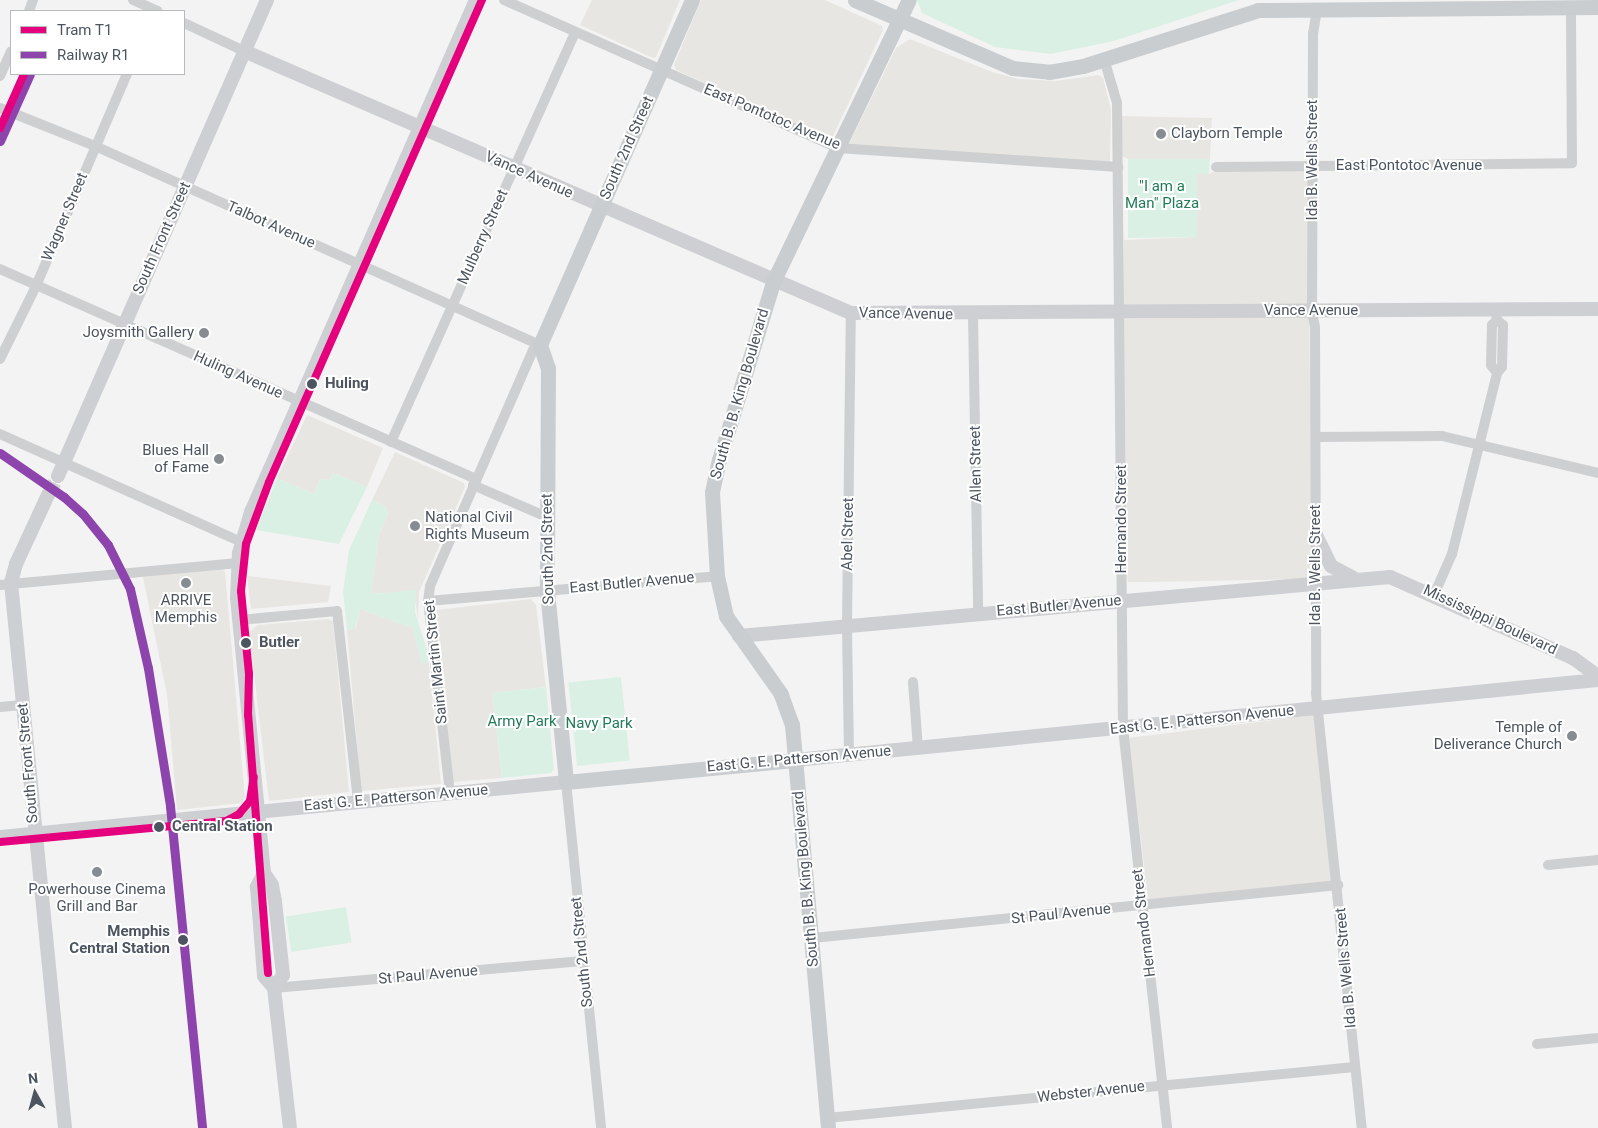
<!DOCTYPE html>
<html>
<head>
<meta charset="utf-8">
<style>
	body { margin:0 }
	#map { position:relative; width:1598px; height:1128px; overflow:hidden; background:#f4f3f3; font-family:Roboto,sans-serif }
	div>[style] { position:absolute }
	.commercial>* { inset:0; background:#e7e6e2; transform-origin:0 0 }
	.green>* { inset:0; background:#dbf0e5; transform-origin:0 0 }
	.secondary-tunnel>* { height:14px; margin-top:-7px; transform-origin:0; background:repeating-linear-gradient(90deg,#d2d3d5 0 14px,transparent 0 21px) }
	.street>* { height:10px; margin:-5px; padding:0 5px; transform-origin:5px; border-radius:5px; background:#cecfd1 }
	.secondary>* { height:14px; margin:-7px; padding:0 7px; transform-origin:7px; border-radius:7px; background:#cecfd3 }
	.primary>* { height:15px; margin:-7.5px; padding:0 7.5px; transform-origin:7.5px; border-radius:7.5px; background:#cacdcf }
	.tram>* { height:1px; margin:-0.5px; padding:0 0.5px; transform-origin:0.5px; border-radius:0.5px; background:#c9c9cb }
	.rail-1>* { height:9px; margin:-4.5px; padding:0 4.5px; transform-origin:4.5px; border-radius:4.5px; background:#8e44ad }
	.tram-1>* { height:8px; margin:-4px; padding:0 4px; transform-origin:4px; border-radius:4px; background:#e5007d }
	.dots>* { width:14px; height:14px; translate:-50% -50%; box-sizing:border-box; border:2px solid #fff; border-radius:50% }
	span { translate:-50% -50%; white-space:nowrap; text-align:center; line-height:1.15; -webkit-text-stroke:4px #fff; paint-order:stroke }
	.street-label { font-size:15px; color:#4c545f }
	.poi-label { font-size:15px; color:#4c545f }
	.left { translate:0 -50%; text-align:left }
	.right { translate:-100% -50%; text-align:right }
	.park-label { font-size:15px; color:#207c56 }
	.stop-label { font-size:15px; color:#4c545f; font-weight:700 }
	.legend { position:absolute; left:10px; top:10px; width:175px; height:65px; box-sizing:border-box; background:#fff; border:1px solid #b7bbbf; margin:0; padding:6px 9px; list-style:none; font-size:15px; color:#4c545f }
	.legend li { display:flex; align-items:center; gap:10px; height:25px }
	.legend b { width:25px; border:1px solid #b7bbbf }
	.north { position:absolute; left:10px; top:1068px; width:50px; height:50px; -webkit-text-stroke:4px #fff; paint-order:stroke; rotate:353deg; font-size:14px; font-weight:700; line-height:20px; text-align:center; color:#4c545f }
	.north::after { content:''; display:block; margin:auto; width:18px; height:22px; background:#4c545f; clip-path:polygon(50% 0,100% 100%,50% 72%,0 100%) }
</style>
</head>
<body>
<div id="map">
	<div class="commercial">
		<i style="clip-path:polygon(592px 0,680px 0,656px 57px,653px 58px,580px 25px)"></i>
		<i style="clip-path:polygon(701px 0,825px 0,882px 26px,883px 30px,833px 136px,825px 137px,676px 70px,674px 65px)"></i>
		<i style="clip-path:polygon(910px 39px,992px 72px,1019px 79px,1055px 81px,1099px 75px,1103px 78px,1111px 110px,1110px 162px,849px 144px,896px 48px)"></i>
		<i style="clip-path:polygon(1120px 116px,1212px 118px,1210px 159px,1128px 159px,1119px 155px)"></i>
		<i style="clip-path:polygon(1310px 169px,1310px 309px,1123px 308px,1124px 240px,1197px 237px,1197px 174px,1209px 174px,1217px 170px)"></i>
		<i style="left:1309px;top:316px;width:263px;height:186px;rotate:89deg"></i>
		<i style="clip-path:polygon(307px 415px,383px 448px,367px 487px,333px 473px,329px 480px,320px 479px,314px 494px,277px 478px)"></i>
		<i style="clip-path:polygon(395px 452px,464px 483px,465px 487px,419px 592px,418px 619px,415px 600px,399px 592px,371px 594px,379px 534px,388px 514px,386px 507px,372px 500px)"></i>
		<i style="clip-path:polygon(222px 568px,225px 572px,245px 798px,242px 803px,177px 810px,167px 695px,143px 577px)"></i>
		<i style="clip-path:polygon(247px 576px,331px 586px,328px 602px,251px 609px)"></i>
		<i style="clip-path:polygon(531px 599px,536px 605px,546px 687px,492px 693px,502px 778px,453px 782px,436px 610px)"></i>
		<i style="clip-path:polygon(360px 609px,413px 628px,427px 661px,428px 653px,441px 784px,361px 791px,347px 630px,356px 628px)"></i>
		<i style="clip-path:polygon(328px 619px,333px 621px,349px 792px,269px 801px,249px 632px,258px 625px)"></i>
		<i style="left:1315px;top:715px;width:167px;height:188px;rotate:83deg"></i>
	</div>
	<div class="green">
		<i style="clip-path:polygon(917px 0,1239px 0,1114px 41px,1051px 54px,995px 47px,922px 13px)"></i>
		<i style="clip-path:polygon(1128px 159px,1210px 159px,1209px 174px,1197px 174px,1197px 237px,1128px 238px)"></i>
		<i style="clip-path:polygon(333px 473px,367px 487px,339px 544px,256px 530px,277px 478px,314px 494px,320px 479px,329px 480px)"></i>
		<i style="clip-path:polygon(372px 500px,386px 507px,388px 514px,379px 534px,371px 594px,416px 590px,415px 612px,428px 653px,427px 661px,421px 664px,413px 628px,360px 609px,355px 629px,347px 630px,343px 592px,349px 550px)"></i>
		<i style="left:621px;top:677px;width:84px;height:53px;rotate:84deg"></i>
		<i style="clip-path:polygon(546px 687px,554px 769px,551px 773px,502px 778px,492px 693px)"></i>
		<i style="left:346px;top:907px;width:36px;height:61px;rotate:81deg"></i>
	</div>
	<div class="secondary-tunnel">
		<i style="left:48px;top:495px;width:21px;rotate:-62deg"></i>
	</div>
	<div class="street">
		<i style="left:133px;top:0;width:27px;rotate:24deg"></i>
		<i style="left:504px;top:0;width:365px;rotate:23.9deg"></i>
		<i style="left:838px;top:148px;width:281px;rotate:3.9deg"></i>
		<i style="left:1317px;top:9px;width:24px;rotate:99deg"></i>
		<i style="left:1313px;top:33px;width:279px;rotate:90.2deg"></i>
		<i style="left:1312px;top:312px;width:15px;rotate:79deg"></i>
		<i style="left:1315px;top:327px;width:366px;rotate:89.8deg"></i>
		<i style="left:1316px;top:693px;width:437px;rotate:84deg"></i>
		<i style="left:29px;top:11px;width:12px;rotate:-70deg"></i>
		<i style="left:184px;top:23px;width:66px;rotate:25deg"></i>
		<i style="left:1104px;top:59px;width:46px;rotate:73.5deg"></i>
		<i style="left:1117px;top:103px;width:625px;rotate:89.45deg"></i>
		<i style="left:1123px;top:728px;width:402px;rotate:83.7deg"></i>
		<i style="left:0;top:76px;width:27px;rotate:-66deg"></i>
		<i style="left:0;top:108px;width:102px;rotate:21.8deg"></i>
		<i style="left:95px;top:146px;width:487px;rotate:24.1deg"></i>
		<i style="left:1216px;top:167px;width:356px;rotate:-0.6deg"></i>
		<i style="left:1572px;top:163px;width:156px;rotate:-90.4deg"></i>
		<i style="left:0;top:269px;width:520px;rotate:23.81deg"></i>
		<i style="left:973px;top:315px;width:298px;rotate:89deg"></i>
		<i style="left:0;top:359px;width:81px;rotate:-63.7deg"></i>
		<i style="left:36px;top:286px;width:231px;rotate:-66.8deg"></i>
		<i style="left:1497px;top:373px;width:10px;rotate:-127deg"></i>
		<i style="left:1491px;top:365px;width:40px;rotate:-88.6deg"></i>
		<i style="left:1492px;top:325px;width:7px;rotate:-45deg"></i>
		<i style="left:0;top:434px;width:265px;rotate:24.1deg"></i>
		<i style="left:1316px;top:437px;width:126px;rotate:-0.5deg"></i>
		<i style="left:1442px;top:436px;width:160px;rotate:13.3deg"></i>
		<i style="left:391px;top:442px;width:449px;rotate:-65.8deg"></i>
		<i style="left:473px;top:485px;width:81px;rotate:23.4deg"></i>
		<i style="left:0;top:585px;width:239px;rotate:-5.3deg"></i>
		<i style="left:1434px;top:595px;width:45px;rotate:-66.3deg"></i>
		<i style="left:1452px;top:554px;width:187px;rotate:-76deg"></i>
		<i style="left:1497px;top:373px;width:8px;rotate:-50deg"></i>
		<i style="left:1502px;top:367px;width:42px;rotate:-88.6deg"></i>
		<i style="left:1503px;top:325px;width:8px;rotate:-140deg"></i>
		<i style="left:1497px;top:320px;width:10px;rotate:-96deg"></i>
		<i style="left:428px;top:601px;width:290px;rotate:-4.9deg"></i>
		<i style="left:239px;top:620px;width:98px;rotate:-5.2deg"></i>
		<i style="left:337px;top:611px;width:192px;rotate:83.7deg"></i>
		<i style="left:913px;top:682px;width:66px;rotate:85.7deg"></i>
		<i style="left:0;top:707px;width:22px;rotate:-5deg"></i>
		<i style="left:849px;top:755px;width:129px;rotate:-90.9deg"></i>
		<i style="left:847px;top:626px;width:313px;rotate:-89.3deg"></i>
		<i style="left:566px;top:782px;width:348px;rotate:84.2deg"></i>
		<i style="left:450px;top:793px;width:193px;rotate:-96.5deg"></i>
		<i style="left:428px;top:601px;width:15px;rotate:-82deg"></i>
		<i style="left:430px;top:586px;width:257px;rotate:-66.4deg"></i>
		<i style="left:533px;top:350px;width:9px;rotate:-36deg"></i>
		<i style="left:1548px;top:865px;width:50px;rotate:-5.7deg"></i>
		<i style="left:813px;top:938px;width:528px;rotate:-5.76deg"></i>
		<i style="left:274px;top:988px;width:310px;rotate:-5deg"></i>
		<i style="left:1537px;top:1044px;width:61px;rotate:-5.6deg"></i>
		<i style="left:827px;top:1118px;width:530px;rotate:-5.52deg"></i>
	</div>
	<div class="secondary">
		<i style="left:244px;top:51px;width:661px;rotate:23.35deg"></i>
		<i style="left:851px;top:313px;width:747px;rotate:-0.31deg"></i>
		<i style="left:58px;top:476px;width:520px;rotate:-66.29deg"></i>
		<i style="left:48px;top:495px;width:76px;rotate:114.9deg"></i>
		<i style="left:16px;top:564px;width:20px;rotate:105deg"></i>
		<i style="left:11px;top:583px;width:548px;rotate:84.34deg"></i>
		<i style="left:1316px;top:535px;width:34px;rotate:64deg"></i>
		<i style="left:1331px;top:566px;width:26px;rotate:28deg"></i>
		<i style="left:739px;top:636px;width:654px;rotate:-5.18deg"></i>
		<i style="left:1390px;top:577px;width:200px;rotate:23.9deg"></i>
		<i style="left:1573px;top:658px;width:31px;rotate:36deg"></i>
		<i style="left:796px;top:760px;width:806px;rotate:-5.7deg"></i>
		<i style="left:0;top:837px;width:569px;rotate:-5.55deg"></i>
		<i style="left:264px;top:873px;width:16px;rotate:117deg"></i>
		<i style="left:257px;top:887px;width:89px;rotate:85.5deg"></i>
		<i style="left:264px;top:976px;width:16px;rotate:50deg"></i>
		<i style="left:274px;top:988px;width:141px;rotate:83.5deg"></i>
		<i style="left:274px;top:988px;width:16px;rotate:-55deg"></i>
		<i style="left:283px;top:975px;width:74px;rotate:-96.2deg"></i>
		<i style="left:275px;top:901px;width:16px;rotate:-101deg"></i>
		<i style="left:272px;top:885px;width:14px;rotate:-124deg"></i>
		<i style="left:264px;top:873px;width:276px;rotate:-95.6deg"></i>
		<i style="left:237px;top:598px;width:45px;rotate:-87.5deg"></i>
		<i style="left:239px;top:553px;width:43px;rotate:-73.7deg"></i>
		<i style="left:251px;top:512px;width:559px;rotate:-66.28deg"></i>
	</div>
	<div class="primary">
		<i style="left:692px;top:0;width:377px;rotate:113.8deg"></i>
		<i style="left:540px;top:345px;width:24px;rotate:71deg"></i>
		<i style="left:548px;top:368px;width:223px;rotate:90.3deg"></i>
		<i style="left:547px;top:591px;width:192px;rotate:84.3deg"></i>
		<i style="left:566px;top:782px;width:231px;rotate:-5.5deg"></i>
		<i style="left:855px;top:0;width:172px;rotate:23.3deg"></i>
		<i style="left:1013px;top:68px;width:36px;rotate:6deg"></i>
		<i style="left:1049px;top:72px;width:35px;rotate:-10deg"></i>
		<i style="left:1083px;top:66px;width:184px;rotate:-17.7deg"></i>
		<i style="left:1258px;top:10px;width:340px;rotate:-0.5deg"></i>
		<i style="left:828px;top:1128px;width:405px;rotate:-95.1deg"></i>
		<i style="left:792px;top:725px;width:33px;rotate:-110deg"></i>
		<i style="left:781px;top:694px;width:95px;rotate:-125.2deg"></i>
		<i style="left:726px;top:616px;width:41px;rotate:-102.7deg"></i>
		<i style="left:717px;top:576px;width:84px;rotate:-93.4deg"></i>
		<i style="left:712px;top:492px;width:33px;rotate:-78deg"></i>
		<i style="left:719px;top:460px;width:186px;rotate:-73.1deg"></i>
		<i style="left:773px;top:282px;width:313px;rotate:-64.3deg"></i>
	</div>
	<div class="tram">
		<i style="left:264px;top:882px;width:32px;rotate:92deg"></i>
		<i style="left:263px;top:914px;width:59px;rotate:85.2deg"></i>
	</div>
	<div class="rail-1">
		<i style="left:0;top:141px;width:73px;rotate:-65.9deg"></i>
		<i style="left:0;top:453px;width:78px;rotate:34.5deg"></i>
		<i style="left:64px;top:497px;width:25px;rotate:42deg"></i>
		<i style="left:83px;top:514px;width:40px;rotate:51deg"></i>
		<i style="left:108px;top:545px;width:49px;rotate:63.4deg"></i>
		<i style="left:130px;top:589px;width:81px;rotate:77.2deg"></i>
		<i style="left:148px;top:668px;width:140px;rotate:80.9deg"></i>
		<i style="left:170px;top:806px;width:324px;rotate:84.3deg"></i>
	</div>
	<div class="tram-1">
		<i style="left:0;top:128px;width:59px;rotate:-66deg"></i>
		<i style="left:0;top:842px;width:227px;rotate:-5.3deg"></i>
		<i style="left:226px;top:821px;width:15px;rotate:-28deg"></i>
		<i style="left:239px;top:814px;width:17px;rotate:-50deg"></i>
		<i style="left:250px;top:801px;width:24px;rotate:-81deg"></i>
		<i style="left:268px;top:973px;width:259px;rotate:-94.4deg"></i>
		<i style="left:248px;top:715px;width:41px;rotate:-88.6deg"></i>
		<i style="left:249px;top:674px;width:83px;rotate:-95.5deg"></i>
		<i style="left:241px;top:591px;width:47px;rotate:-83.9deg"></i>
		<i style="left:246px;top:544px;width:66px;rotate:-69.6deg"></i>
		<i style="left:269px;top:482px;width:527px;rotate:-66.16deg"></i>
	</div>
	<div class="dots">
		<i style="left:1161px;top:134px;background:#878c93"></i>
		<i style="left:204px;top:333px;background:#878c93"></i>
		<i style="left:312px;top:384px;background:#4c545f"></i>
		<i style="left:219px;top:459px;background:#878c93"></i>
		<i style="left:415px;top:526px;background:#878c93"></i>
		<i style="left:186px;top:583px;background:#878c93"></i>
		<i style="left:246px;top:643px;background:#4c545f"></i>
		<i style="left:1572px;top:736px;background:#878c93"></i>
		<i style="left:159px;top:827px;background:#4c545f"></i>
		<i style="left:97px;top:872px;background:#878c93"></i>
		<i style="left:183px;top:940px;background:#4c545f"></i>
	</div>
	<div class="street-label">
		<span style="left:772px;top:117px;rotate:23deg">East Pontotoc Avenue</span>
		<span style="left:627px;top:148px;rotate:-66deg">South 2nd Street</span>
		<span style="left:1313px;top:160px;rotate:-90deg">Ida B. Wells Street</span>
		<span style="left:1409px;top:166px">East Pontotoc Avenue</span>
		<span style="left:529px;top:175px;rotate:24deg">Vance Avenue</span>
		<span style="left:65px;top:217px;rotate:-67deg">Wagner Street</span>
		<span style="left:271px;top:225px;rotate:24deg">Talbot Avenue</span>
		<span style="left:483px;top:237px;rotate:-66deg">Mulberry Street</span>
		<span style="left:162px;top:238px;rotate:-66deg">South Front Street</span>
		<span style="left:1311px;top:311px">Vance Avenue</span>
		<span style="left:906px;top:314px;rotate:1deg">Vance Avenue</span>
		<span style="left:238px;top:375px;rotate:24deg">Huling Avenue</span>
		<span style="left:740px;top:394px;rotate:-74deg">South B. B. King Boulevard</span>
		<span style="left:976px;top:464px;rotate:-91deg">Allen Street</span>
		<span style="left:1122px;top:519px;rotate:-90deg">Hernando Street</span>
		<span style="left:848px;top:534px;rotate:-89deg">Abel Street</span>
		<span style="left:548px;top:549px;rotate:-91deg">South 2nd Street</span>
		<span style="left:1316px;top:565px;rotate:-90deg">Ida B. Wells Street</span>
		<span style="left:632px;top:583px;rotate:-5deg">East Butler Avenue</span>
		<span style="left:1059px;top:606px;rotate:-5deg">East Butler Avenue</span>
		<span style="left:1490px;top:620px;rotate:25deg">Mississippi Boulevard</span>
		<span style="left:436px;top:662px;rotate:-96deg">Saint Martin Street</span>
		<span style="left:1202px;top:720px;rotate:-6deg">East G. E. Patterson Avenue</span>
		<span style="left:799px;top:759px;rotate:-5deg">East G. E. Patterson Avenue</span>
		<span style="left:28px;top:763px;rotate:-95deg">South Front Street</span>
		<span style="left:396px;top:798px;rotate:-5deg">East G. E. Patterson Avenue</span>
		<span style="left:806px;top:879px;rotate:-95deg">South B. B. King Boulevard</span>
		<span style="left:1061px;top:914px;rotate:-6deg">St Paul Avenue</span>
		<span style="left:1144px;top:923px;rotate:-97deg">Hernando Street</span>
		<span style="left:582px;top:952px;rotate:-96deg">South 2nd Street</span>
		<span style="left:1346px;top:968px;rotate:-95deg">Ida B. Wells Street</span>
		<span style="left:428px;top:975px;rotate:-5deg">St Paul Avenue</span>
		<span style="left:1091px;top:1092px;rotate:-6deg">Webster Avenue</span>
	</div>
	<div class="poi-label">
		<span class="left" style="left:1171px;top:134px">Clayborn Temple</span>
		<span class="right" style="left:194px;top:333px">Joysmith Gallery</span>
		<span class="right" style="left:209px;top:459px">Blues Hall<br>of Fame</span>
		<span class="left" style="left:425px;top:526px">National Civil<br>Rights Museum</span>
		<span style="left:186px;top:609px">ARRIVE<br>Memphis</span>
		<span class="right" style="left:1562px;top:736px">Temple of<br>Deliverance Church</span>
		<span style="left:97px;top:898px">Powerhouse Cinema<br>Grill and Bar</span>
	</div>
	<div class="park-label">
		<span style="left:1162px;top:195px">"I am a<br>Man" Plaza</span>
		<span style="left:522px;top:722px">Army Park</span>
		<span style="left:599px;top:724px">Navy Park</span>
	</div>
	<div class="stop-label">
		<span class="left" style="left:325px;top:384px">Huling</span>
		<span class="left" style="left:259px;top:643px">Butler</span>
		<span class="left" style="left:172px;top:827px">Central Station</span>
		<span class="right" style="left:170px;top:940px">Memphis<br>Central Station</span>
	</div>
	<ul class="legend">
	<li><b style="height:6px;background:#e5007d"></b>Tram T1</li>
	<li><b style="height:6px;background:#8e44ad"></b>Railway R1</li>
	</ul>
	<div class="north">N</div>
</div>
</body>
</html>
